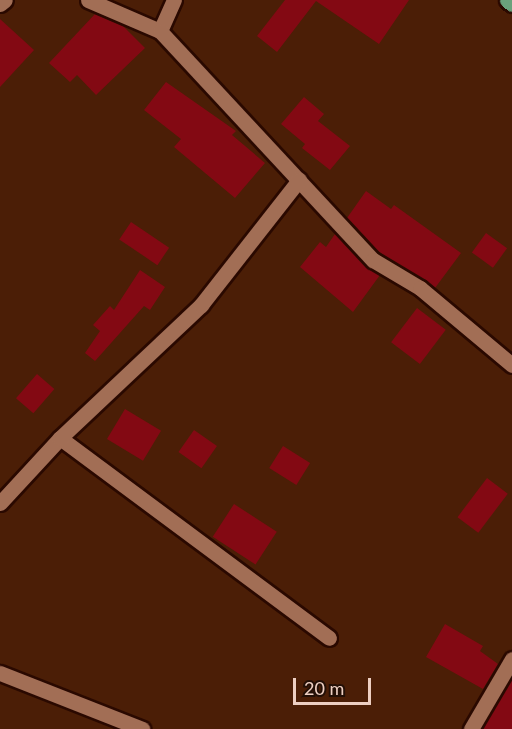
<!DOCTYPE html>
<html>
<head>
<meta charset="utf-8">
<style>
	body { margin:0 }
	#map { position:relative; width:512px; height:729px; overflow:hidden; background:#4b1e06; font-family:Lato,sans-serif }
	div>[style] { position:absolute }
	.building>* { inset:0; background:#830913; transform-origin:0 0 }
	.roads { filter:drop-shadow(2px 0 #2a0900) drop-shadow(-2px 0 #2a0900) drop-shadow(0 2px #2a0900) drop-shadow(0 -2px #2a0900) }
	.minor>* { height:15px; margin:-7.5px; padding:0 7.5px; transform-origin:7.5px; border-radius:7.5px; background:#a26e55 }
	.major>* { height:15px; margin:-7.5px; padding:0 7.5px; transform-origin:7.5px; border-radius:7.5px; background:#6aa27c }
	span { translate:-50% -50%; white-space:nowrap; text-align:center; line-height:1.15; -webkit-text-stroke:6px #230f06; paint-order:stroke }
	.scale { position:absolute; left:293px; top:678px; width:78px; height:27px; box-sizing:border-box; border:3px solid #edcfc2; border-top:0; padding-left:8px; font-size:18px; line-height:21px; white-space:nowrap; color:#edcfc2; -webkit-text-stroke:4px #230f06; paint-order:stroke }
</style>
</head>
<body>
<div id="map">
	<div class="building">
		<i style="clip-path:polygon(285px 0,409px 0,379px 44px,316px 1px,277px 52px,257px 36px)"></i>
		<i style="clip-path:polygon(95px 14px,123px 26px,145px 48px,96px 95px,77px 75px,70px 82px,49px 63px)"></i>
		<i style="clip-path:polygon(0 19px,34px 50px,0 87px)"></i>
		<i style="clip-path:polygon(166px 82px,236px 131px,232px 135px,265px 163px,235px 198px,174px 147px,181px 139px,144px 110px)"></i>
		<i style="clip-path:polygon(304px 97px,324px 114px,318px 121px,350px 146px,330px 170px,302px 148px,305px 144px,281px 124px)"></i>
		<i style="clip-path:polygon(366px 191px,391px 209px,394px 205px,461px 253px,435px 288px,379px 252px,347px 218px)"></i>
		<i style="left:131px;top:222px;width:46px;height:21px;rotate:34deg"></i>
		<i style="left:486px;top:233px;width:26px;height:24px;rotate:36deg"></i>
		<i style="clip-path:polygon(335px 234px,380px 275px,353px 312px,300px 267px,320px 242px,326px 247px)"></i>
		<i style="clip-path:polygon(140px 270px,165px 287px,150px 310px,144px 306px,95px 361px,85px 353px,100px 331px,93px 325px,110px 306px,114px 310px)"></i>
		<i style="left:417px;top:308px;width:36px;height:43px;rotate:37deg"></i>
		<i style="left:37px;top:374px;width:23px;height:32px;rotate:41deg"></i>
		<i style="left:125px;top:409px;width:42px;height:35px;rotate:31deg"></i>
		<i style="left:194px;top:430px;width:28px;height:27px;rotate:35deg"></i>
		<i style="left:283px;top:446px;width:32px;height:26px;rotate:32deg"></i>
		<i style="left:487px;top:478px;width:26px;height:49px;rotate:37deg"></i>
		<i style="left:234px;top:504px;width:51px;height:39px;rotate:33deg"></i>
		<i style="clip-path:polygon(445px 624px,483px 646px,480px 651px,498px 664px,483px 689px,426px 657px)"></i>
		<i style="clip-path:polygon(512px 678px,512px 729px,482px 729px)"></i>
	</div>
	<div class="roads">
		<div class="minor">
			<i style="left:88px;top:0;width:78px;rotate:23.3deg"></i>
			<i style="left:160px;top:31px;width:34px;rotate:-66deg"></i>
			<i style="left:0;top:4px;width:6px;rotate:-39deg"></i>
			<i style="left:160px;top:31px;width:313px;rotate:47.1deg"></i>
			<i style="left:373px;top:260px;width:55px;rotate:30.8deg"></i>
			<i style="left:420px;top:288px;width:120px;rotate:39.9deg"></i>
			<i style="left:60px;top:438px;width:335px;rotate:36.6deg"></i>
			<i style="left:0;top:503px;width:88px;rotate:-47.3deg"></i>
			<i style="left:60px;top:438px;width:194px;rotate:-43.3deg"></i>
			<i style="left:201px;top:305px;width:159px;rotate:-51.9deg"></i>
			<i style="left:0;top:673px;width:153px;rotate:21.5deg"></i>
			<i style="left:471px;top:729px;width:81px;rotate:-59.6deg"></i>
		</div>
		<div class="major">
			<i style="left:507px;top:0;width:6px;rotate:39deg"></i>
		</div>
	</div>
	<div class="scale">20 m</div>
</div>
</body>
</html>
